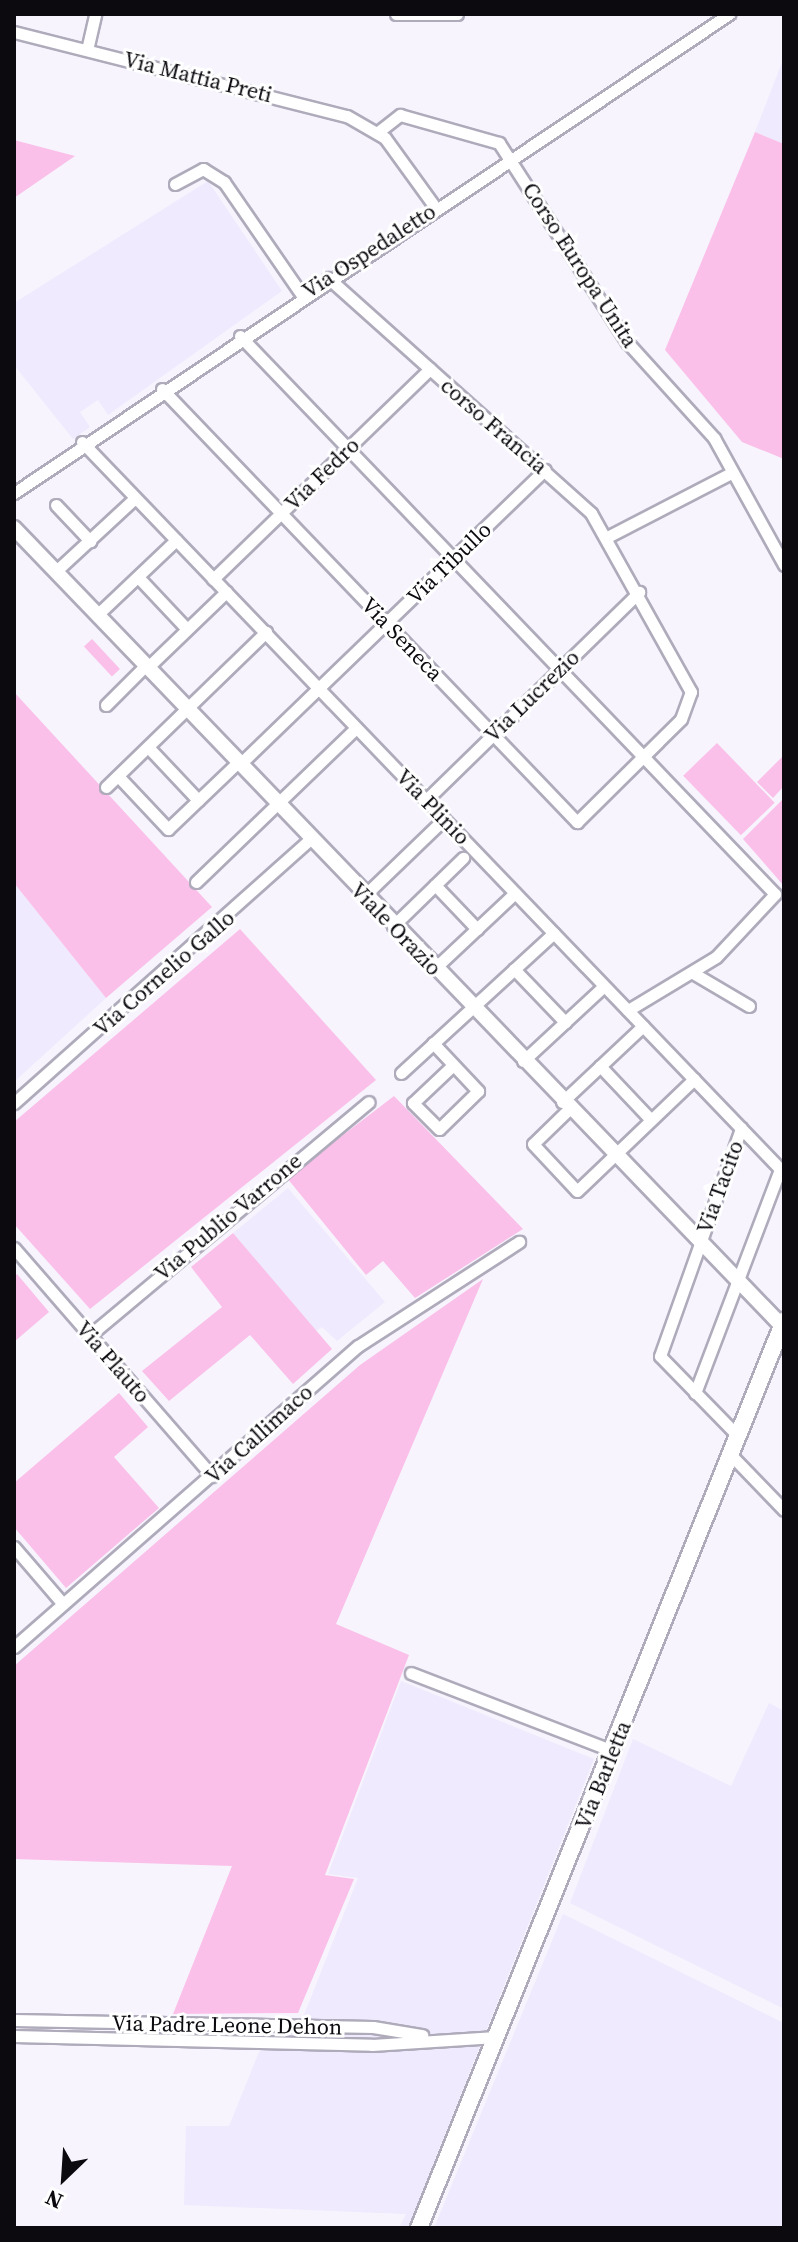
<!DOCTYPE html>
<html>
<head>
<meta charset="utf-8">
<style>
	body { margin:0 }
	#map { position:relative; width:798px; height:2242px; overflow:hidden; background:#f7f4fe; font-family:"Source Serif 4",serif }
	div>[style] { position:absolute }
	.built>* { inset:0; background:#efeafd }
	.green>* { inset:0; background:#fac0e9; transform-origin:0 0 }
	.roads { filter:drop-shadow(2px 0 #afabbb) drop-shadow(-2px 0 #afabbb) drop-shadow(0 2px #afabbb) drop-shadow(0 -2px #afabbb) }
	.minor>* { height:11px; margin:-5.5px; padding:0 5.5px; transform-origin:5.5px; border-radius:5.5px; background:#fff }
	.tertiary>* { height:14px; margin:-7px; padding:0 7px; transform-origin:7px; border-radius:7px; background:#fff }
	.secondary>* { height:16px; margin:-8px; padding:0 8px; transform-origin:8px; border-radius:8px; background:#fff }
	span { translate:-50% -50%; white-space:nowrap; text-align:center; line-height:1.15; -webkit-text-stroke:6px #fff; paint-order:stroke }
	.street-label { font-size:22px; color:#0c0a0f }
	.frame { position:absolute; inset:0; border:16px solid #0c0a0f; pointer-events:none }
	.north { position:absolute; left:24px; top:2138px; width:80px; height:80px; -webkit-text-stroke:6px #fff; paint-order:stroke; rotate:205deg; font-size:22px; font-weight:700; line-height:32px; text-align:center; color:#0c0a0f }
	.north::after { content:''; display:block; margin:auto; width:28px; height:36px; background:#0c0a0f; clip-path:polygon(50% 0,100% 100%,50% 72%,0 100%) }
</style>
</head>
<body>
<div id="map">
	<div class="built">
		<i style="clip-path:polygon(784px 57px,784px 144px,755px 132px)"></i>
		<i style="clip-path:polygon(208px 181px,282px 291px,108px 415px,98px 400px,80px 412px,90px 427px,73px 439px,14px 365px,14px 303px)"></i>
		<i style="clip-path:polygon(14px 883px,106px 998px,14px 1082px)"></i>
		<i style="clip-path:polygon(288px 1188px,385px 1302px,337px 1341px,322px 1327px,316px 1331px,233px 1233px)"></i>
		<i style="clip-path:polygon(401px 1681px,594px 1759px,408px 2228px,399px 2228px,406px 2214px,184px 2205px,186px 2126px,229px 2126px,259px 2052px,304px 2015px,358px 1878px,328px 1874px)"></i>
		<i style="clip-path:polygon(769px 1703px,784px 1711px,784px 2009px,570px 1903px,633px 1739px,731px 1786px)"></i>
		<i style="clip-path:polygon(563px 1914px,784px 2023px,784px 2228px,434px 2228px)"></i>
	</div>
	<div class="green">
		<i style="clip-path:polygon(755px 132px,784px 144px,784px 459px,742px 442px,665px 350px)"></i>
		<i style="clip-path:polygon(14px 140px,75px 156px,14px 198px)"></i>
		<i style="left:92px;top:639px;width:41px;height:11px;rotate:47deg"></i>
		<i style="clip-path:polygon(14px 692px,212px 907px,106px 998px,14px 883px)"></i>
		<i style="left:717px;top:743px;width:83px;height:47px;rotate:46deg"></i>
		<i style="clip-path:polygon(784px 755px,784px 786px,773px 798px,757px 782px)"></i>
		<i style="clip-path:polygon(784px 798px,784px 886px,743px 839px)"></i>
		<i style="clip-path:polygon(240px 929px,376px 1080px,90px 1309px,14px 1224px,14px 1122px)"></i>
		<i style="clip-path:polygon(394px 1096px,523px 1229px,415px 1298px,383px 1261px,366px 1275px,287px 1178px)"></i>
		<i style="clip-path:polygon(233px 1233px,332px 1349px,293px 1384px,250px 1335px,169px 1401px,142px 1371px,222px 1307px,191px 1267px)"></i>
		<i style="clip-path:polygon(17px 1274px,49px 1312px,14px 1342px,14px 1277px)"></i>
		<i style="clip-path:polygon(483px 1279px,336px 1624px,409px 1655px,325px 1875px,354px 1879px,298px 2013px,173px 2014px,232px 1866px,14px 1859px,14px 1666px,360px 1365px)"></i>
		<i style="clip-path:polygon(119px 1393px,148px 1427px,114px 1457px,159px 1508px,66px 1588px,14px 1527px,14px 1483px)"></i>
	</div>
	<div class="roads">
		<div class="minor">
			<i style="left:396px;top:14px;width:61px"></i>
			<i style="left:14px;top:32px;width:343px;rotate:14.2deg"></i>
			<i style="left:347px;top:116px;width:44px;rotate:30.1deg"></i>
			<i style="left:385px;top:138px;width:85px;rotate:54.1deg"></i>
			<i style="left:87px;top:50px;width:37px;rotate:-77deg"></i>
			<i style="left:378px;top:132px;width:28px;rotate:-38deg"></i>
			<i style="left:400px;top:115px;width:103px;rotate:15.8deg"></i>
			<i style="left:499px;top:143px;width:237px;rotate:57.3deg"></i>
			<i style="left:627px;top:342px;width:130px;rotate:47.8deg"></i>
			<i style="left:714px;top:438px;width:145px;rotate:61.1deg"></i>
			<i style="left:175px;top:184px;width:32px;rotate:-28deg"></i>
			<i style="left:203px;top:169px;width:25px;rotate:32deg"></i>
			<i style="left:224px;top:182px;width:137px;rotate:55.4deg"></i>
			<i style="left:240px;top:336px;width:773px;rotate:46.21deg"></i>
			<i style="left:775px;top:894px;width:86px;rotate:133.1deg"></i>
			<i style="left:716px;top:957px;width:103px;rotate:148.9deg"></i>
			<i style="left:162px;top:389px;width:600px;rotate:46.22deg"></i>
			<i style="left:577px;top:822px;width:146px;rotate:-44.7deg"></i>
			<i style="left:681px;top:719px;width:29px;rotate:-70deg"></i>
			<i style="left:691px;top:692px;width:205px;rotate:-119.2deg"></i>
			<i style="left:591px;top:513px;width:353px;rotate:-138.2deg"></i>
			<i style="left:82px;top:442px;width:1013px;rotate:46.16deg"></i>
			<i style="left:14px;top:493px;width:861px;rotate:-33.82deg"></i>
			<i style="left:56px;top:505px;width:50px;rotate:46.6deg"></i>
			<i style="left:609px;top:536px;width:137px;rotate:-27.3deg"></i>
			<i style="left:55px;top:572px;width:109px;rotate:-42.8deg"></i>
			<i style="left:138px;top:577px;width:71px;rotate:46.7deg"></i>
			<i style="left:213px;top:579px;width:302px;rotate:-44.1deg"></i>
			<i style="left:97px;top:615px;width:109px;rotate:-43.5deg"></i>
			<i style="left:147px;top:668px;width:110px;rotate:-43.9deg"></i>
			<i style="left:106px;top:705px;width:55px;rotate:-45deg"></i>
			<i style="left:148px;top:747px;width:73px;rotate:46.7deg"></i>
			<i style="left:239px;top:765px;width:425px;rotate:-44deg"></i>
			<i style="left:118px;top:776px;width:73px;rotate:46.7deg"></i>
			<i style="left:168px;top:829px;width:95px;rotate:-43.7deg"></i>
			<i style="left:106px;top:787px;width:223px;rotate:-44.1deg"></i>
			<i style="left:426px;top:800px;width:298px;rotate:-44.3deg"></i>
			<i style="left:196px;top:882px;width:222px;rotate:-43.9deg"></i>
			<i style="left:435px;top:885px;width:61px;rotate:46.3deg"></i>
			<i style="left:364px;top:896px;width:111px;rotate:-43.9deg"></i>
			<i style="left:393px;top:926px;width:98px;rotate:-44.2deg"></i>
			<i style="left:434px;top:969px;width:111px;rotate:-43.2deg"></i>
			<i style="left:514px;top:969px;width:74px;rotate:46.1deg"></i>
			<i style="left:693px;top:973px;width:65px;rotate:30.5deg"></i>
			<i style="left:433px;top:1043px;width:66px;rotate:46.8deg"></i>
			<i style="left:478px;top:1091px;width:54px;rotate:135.7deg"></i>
			<i style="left:439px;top:1129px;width:37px;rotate:-135deg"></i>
			<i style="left:413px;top:1103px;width:55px;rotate:-43.5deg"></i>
			<i style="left:523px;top:1061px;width:110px;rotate:-42.8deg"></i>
			<i style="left:600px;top:1066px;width:74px;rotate:46.6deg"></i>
			<i style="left:401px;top:1073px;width:207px;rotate:-42.5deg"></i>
			<i style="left:562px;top:1102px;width:111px;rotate:-43.2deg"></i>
			<i style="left:14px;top:1103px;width:397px;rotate:-41.7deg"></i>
			<i style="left:569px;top:1109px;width:50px;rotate:135.8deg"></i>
			<i style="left:533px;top:1144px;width:64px;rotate:46.9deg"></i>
			<i style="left:577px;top:1191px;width:162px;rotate:-43.7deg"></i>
			<i style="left:14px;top:1248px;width:302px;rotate:49deg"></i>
			<i style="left:90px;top:1335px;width:363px;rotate:-39.9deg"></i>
			<i style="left:695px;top:1393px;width:240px;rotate:-69.2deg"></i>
			<i style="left:737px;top:1435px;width:110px;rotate:-134.3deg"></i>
			<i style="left:660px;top:1356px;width:242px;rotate:-70.4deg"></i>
			<i style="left:729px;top:1453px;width:79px;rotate:46deg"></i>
			<i style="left:14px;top:1547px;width:75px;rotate:49.3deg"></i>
			<i style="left:14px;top:1647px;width:457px;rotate:-41.2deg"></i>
			<i style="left:358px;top:1346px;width:192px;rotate:-32.9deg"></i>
			<i style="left:411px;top:1673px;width:217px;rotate:21.1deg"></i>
			<i style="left:14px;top:2020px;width:359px;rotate:1.1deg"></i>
			<i style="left:373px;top:2027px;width:50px;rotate:9.3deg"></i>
			<i style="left:14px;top:2036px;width:358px;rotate:1.4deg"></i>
			<i style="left:372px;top:2045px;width:124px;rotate:-3.7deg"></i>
		</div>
		<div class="tertiary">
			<i style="left:14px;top:528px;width:1108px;rotate:46.1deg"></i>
		</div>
		<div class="secondary">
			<i style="left:419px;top:2228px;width:978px;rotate:-68.08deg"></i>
		</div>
	</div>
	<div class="street-label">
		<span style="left:198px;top:77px;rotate:14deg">Via Mattia Preti</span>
		<span style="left:369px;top:251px;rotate:-33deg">Via Ospedaletto</span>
		<span style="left:580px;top:265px;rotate:57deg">Corso Europa Unita</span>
		<span style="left:494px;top:426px;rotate:41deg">corso Francia</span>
		<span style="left:322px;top:474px;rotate:-44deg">Via Fedro</span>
		<span style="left:449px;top:563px;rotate:-44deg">Via Tibullo</span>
		<span style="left:402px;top:639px;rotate:46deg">Via Seneca</span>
		<span style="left:532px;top:696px;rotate:-44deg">Via Lucrezio</span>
		<span style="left:433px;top:807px;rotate:46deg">Via Plinio</span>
		<span style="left:396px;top:929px;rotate:46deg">Viale Orazio</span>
		<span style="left:164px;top:973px;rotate:-41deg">Via Cornelio Gallo</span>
		<span style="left:720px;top:1187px;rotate:-70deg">Via Tacito</span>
		<span style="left:228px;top:1217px;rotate:-40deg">Via Publio Varrone</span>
		<span style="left:113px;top:1362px;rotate:49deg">Via Plauto</span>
		<span style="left:259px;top:1434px;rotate:-42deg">Via Callimaco</span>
		<span style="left:603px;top:1775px;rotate:-68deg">Via Barletta</span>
		<span style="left:227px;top:2025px;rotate:1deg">Via Padre Leone Dehon</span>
	</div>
	<div class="frame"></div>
	<div class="north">N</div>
</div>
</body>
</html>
